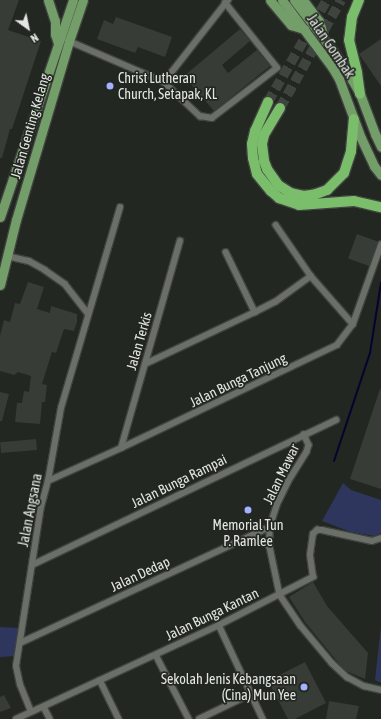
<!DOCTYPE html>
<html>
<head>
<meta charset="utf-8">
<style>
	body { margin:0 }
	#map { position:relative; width:381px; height:719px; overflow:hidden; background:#222721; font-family:"Asap Condensed",sans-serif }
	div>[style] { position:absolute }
	.green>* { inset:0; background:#2f365e }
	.stream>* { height:2px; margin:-1px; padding:0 1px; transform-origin:1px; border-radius:1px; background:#06042e }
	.building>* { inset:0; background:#373c36; transform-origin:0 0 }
	.highway-tunnel>* { height:10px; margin-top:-5px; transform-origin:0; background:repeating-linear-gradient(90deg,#3f443e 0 10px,transparent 0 15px) }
	.roads { filter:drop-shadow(1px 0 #40433f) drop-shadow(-1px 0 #40433f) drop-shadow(0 1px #40433f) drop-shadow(0 -1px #40433f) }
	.street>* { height:5.5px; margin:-2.75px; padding:0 2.75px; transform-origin:2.75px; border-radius:2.75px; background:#6a6f68 }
	.primary>* { height:9px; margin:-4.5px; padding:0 4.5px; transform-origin:4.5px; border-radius:4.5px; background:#749e69 }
	.highway>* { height:10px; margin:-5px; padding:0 5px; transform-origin:5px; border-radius:5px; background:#7abd6a }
	.dots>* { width:11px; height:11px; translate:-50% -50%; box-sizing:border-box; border:2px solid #222721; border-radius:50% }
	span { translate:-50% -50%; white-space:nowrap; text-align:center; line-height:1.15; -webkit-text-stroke:3.5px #222721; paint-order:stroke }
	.street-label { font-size:14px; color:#e3e6e2 }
	.poi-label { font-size:14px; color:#e3e6e2 }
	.left { translate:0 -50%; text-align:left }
	.right { translate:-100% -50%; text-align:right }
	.north { position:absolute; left:8px; top:8px; width:40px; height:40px; -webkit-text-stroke:3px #222721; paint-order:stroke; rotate:147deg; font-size:11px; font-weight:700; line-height:16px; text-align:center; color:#e3e6e2 }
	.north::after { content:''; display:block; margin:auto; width:14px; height:18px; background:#e3e6e2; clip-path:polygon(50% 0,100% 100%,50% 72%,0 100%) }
</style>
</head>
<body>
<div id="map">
	<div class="green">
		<i style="clip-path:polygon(343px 483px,351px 490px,381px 500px,381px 533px,374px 536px,351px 532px,322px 521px)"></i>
		<i style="clip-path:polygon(381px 626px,381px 682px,379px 682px,375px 680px)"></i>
		<i style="clip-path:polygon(0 627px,20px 628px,15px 656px,0 657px)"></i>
	</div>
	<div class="stream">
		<i style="left:334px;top:461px;width:114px;rotate:-71.6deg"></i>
		<i style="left:370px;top:353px;width:71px;rotate:-81.1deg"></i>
	</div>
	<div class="building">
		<i style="clip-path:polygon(0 0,19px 0,8px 30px,41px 41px,12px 129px,10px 129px,2px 158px,0 158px)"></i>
		<i style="clip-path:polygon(116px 17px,172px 37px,165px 57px,138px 47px,135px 53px,97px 39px,104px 20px,113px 24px)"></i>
		<i style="clip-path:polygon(240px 29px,250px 41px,222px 65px,228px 73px,257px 50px,270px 66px,214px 111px,184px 76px)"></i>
		<i style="clip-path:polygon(381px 39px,381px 86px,359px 54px)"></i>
		<i style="left:357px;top:234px;width:23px;height:26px;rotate:20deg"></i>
		<i style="clip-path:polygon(28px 282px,44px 287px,37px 309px,50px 313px,51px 306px,77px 314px,77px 322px,74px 331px,64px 329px,56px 353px,52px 352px,42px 384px,47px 385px,45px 402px,42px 402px,40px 424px,15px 422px,17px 403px,22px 403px,24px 391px,29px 392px,31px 376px,18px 372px,14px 375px,0 371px,0 336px,4px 320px,10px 322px,15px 303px,20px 304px)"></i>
		<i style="clip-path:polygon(380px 389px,381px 389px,381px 489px,350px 479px)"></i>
		<i style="clip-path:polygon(0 392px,9px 394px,2px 421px,0 421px)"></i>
		<i style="left:36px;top:439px;width:11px;height:36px;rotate:85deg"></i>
		<i style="clip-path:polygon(313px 582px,327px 606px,368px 653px,365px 679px,346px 671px,340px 665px,305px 622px,289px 597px)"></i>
		<i style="clip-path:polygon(305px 662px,326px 703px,295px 719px,288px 719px,268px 681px)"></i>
		<i style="clip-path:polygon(4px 695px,11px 708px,0 712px,0 697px)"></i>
		<i style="clip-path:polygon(329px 701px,359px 706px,356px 719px,326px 719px)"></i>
	</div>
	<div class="highway-tunnel">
		<i style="left:268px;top:102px;width:118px;rotate:-60deg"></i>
		<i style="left:280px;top:108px;width:124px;rotate:-60.5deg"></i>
	</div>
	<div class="roads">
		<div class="street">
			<i style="left:69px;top:41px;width:103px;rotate:23.3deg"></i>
			<i style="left:164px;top:82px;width:50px;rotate:43.4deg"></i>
			<i style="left:200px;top:116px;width:12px;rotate:9deg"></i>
			<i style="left:212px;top:118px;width:82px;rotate:-37.6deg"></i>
			<i style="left:277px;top:68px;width:83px;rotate:-128.7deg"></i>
			<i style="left:164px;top:82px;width:104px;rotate:-52deg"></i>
			<i style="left:276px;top:225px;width:62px;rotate:55.5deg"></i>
			<i style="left:311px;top:276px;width:64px;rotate:48.8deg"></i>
			<i style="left:226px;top:252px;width:67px;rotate:64.2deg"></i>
			<i style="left:7px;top:256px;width:23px;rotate:13deg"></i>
			<i style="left:29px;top:261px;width:18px;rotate:29deg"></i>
			<i style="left:45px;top:270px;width:24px;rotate:35deg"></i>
			<i style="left:65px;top:284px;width:37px;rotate:52deg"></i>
			<i style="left:145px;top:364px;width:122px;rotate:-25.3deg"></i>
			<i style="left:255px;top:312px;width:22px;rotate:-27deg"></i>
			<i style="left:275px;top:302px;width:44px;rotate:-35.8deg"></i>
			<i style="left:304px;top:434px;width:12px;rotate:66deg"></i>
			<i style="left:309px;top:445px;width:7px;rotate:106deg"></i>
			<i style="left:307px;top:452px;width:36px;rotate:122deg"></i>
			<i style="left:288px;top:483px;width:25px;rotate:116deg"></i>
			<i style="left:277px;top:506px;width:22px;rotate:108deg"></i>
			<i style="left:270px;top:527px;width:20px;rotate:90deg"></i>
			<i style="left:270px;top:547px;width:49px;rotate:78.2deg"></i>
			<i style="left:280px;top:595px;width:37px;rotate:56deg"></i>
			<i style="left:301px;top:626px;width:48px;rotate:50deg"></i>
			<i style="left:332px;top:663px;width:21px;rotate:43deg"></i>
			<i style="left:347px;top:677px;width:19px;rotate:28deg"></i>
			<i style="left:364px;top:686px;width:17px;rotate:13deg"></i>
			<i style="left:121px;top:448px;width:215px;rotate:-74.1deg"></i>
			<i style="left:48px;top:481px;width:80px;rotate:-24.3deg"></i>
			<i style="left:121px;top:448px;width:239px;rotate:-25.5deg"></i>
			<i style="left:337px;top:345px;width:26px;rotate:-53deg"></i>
			<i style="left:353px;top:324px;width:84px;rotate:-70.5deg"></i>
			<i style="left:32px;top:565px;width:337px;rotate:-25.5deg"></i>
			<i style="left:219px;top:625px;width:104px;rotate:64.9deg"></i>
			<i style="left:20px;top:643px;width:276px;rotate:-24.9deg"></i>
			<i style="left:156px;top:655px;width:72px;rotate:62.7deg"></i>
			<i style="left:100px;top:680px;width:43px;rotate:64deg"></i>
			<i style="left:44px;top:707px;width:13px;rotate:63deg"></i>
			<i style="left:31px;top:712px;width:29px;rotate:-112deg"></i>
			<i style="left:20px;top:685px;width:19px;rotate:-102deg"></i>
			<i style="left:16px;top:666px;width:161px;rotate:-81.1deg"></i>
			<i style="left:41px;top:507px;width:27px;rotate:-75deg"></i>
			<i style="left:48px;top:481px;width:74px;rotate:-79.9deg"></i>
			<i style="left:61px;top:408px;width:209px;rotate:-73.6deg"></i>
			<i style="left:16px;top:719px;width:224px;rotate:-24.8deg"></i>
			<i style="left:219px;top:625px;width:106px;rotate:-27.1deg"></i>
			<i style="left:313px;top:577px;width:22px;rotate:-98deg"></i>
			<i style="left:310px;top:555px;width:21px;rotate:-82deg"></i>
			<i style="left:313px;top:534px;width:6px;rotate:-45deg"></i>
			<i style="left:317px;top:530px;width:5px"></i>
			<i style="left:322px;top:530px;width:51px;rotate:12.4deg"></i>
			<i style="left:372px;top:541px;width:9px;rotate:-18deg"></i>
			<i style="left:199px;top:719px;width:58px;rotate:-25.7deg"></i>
		</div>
		<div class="primary">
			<i style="left:48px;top:0;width:22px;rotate:72deg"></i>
			<i style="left:55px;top:21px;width:13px;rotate:90deg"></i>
			<i style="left:55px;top:34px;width:9px;rotate:72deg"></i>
			<i style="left:270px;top:0;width:33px;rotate:50deg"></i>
			<i style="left:291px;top:25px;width:14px;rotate:17deg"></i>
			<i style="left:282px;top:0;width:84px;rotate:53.3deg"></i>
			<i style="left:332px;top:67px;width:14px;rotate:60deg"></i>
			<i style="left:339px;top:79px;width:63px;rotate:69.6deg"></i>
			<i style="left:361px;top:138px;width:31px;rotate:65deg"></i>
			<i style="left:374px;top:166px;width:11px;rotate:52deg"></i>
			<i style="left:294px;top:0;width:69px;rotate:52.6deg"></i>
			<i style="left:336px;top:55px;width:30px;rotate:57deg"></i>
			<i style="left:352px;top:80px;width:16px;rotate:60deg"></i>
			<i style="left:360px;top:94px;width:43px;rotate:69.4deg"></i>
			<i style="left:375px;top:134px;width:14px;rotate:65deg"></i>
			<i style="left:303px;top:0;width:26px;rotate:53deg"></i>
			<i style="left:319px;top:21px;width:14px;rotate:73deg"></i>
			<i style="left:0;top:217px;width:229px;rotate:-71.4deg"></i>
			<i style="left:0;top:285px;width:67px;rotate:-76.2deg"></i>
			<i style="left:16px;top:220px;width:187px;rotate:-73.5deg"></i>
			<i style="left:69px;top:41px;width:43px;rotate:-71.1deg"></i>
		</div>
		<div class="highway">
			<i style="left:359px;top:0;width:18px;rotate:112deg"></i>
			<i style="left:352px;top:17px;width:23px;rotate:97deg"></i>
			<i style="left:349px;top:40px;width:34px;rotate:76deg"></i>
			<i style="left:357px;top:73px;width:21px;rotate:82deg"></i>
			<i style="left:268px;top:102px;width:32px;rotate:114deg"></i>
			<i style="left:255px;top:131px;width:13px;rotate:103deg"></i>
			<i style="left:252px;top:144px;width:14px;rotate:86deg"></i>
			<i style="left:253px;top:158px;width:16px;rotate:76deg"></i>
			<i style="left:257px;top:174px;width:22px;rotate:51deg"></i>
			<i style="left:271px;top:191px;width:11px;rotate:41deg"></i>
			<i style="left:279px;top:198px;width:21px;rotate:19deg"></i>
			<i style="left:299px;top:205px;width:55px;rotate:-4.2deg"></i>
			<i style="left:354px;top:201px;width:28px;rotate:13deg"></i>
			<i style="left:280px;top:108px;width:31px;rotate:121deg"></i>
			<i style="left:264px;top:135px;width:9px;rotate:103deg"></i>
			<i style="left:262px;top:144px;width:17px;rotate:83deg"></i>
			<i style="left:264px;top:161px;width:9px;rotate:69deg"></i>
			<i style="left:267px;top:169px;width:19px;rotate:55deg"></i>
			<i style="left:278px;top:185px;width:15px;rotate:32deg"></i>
			<i style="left:291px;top:193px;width:13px;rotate:13deg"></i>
			<i style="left:304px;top:196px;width:12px;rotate:-9deg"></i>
			<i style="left:316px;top:194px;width:12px;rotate:-20deg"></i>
			<i style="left:327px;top:190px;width:24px;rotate:-45deg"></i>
			<i style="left:344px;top:173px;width:23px;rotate:-72deg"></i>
			<i style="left:351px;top:151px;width:32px;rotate:-85deg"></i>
		</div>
	</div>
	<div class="dots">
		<i style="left:110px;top:86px;background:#a2b2fd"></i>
		<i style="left:248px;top:510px;background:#a2b2fd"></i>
		<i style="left:304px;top:687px;background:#a2b2fd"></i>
	</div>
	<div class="street-label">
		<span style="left:331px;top:46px;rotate:56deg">Jalan Gombak</span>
		<span style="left:30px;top:126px;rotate:-74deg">Jalan Genting Kelang</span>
		<span style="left:139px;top:341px;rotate:-74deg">Jalan Terkis</span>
		<span style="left:238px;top:380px;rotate:-26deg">Jalan Bunga Tanjung</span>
		<span style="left:281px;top:474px;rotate:-64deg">Jalan Mawar</span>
		<span style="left:179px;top:481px;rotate:-26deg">Jalan Bunga Rampai</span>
		<span style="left:30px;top:510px;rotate:-79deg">Jalan Angsana</span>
		<span style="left:140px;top:574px;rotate:-25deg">Jalan Dedap</span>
		<span style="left:212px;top:614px;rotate:-26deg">Jalan Bunga Kantan</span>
	</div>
	<div class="poi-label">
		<span class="left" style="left:118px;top:86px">Christ Lutheran<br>Church, Setapak, KL</span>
		<span style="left:248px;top:533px">Memorial Tun<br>P. Ramlee</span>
		<span class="right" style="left:296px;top:687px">Sekolah Jenis Kebangsaan<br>(Cina) Mun Yee</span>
	</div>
	<div class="north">N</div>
</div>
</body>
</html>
